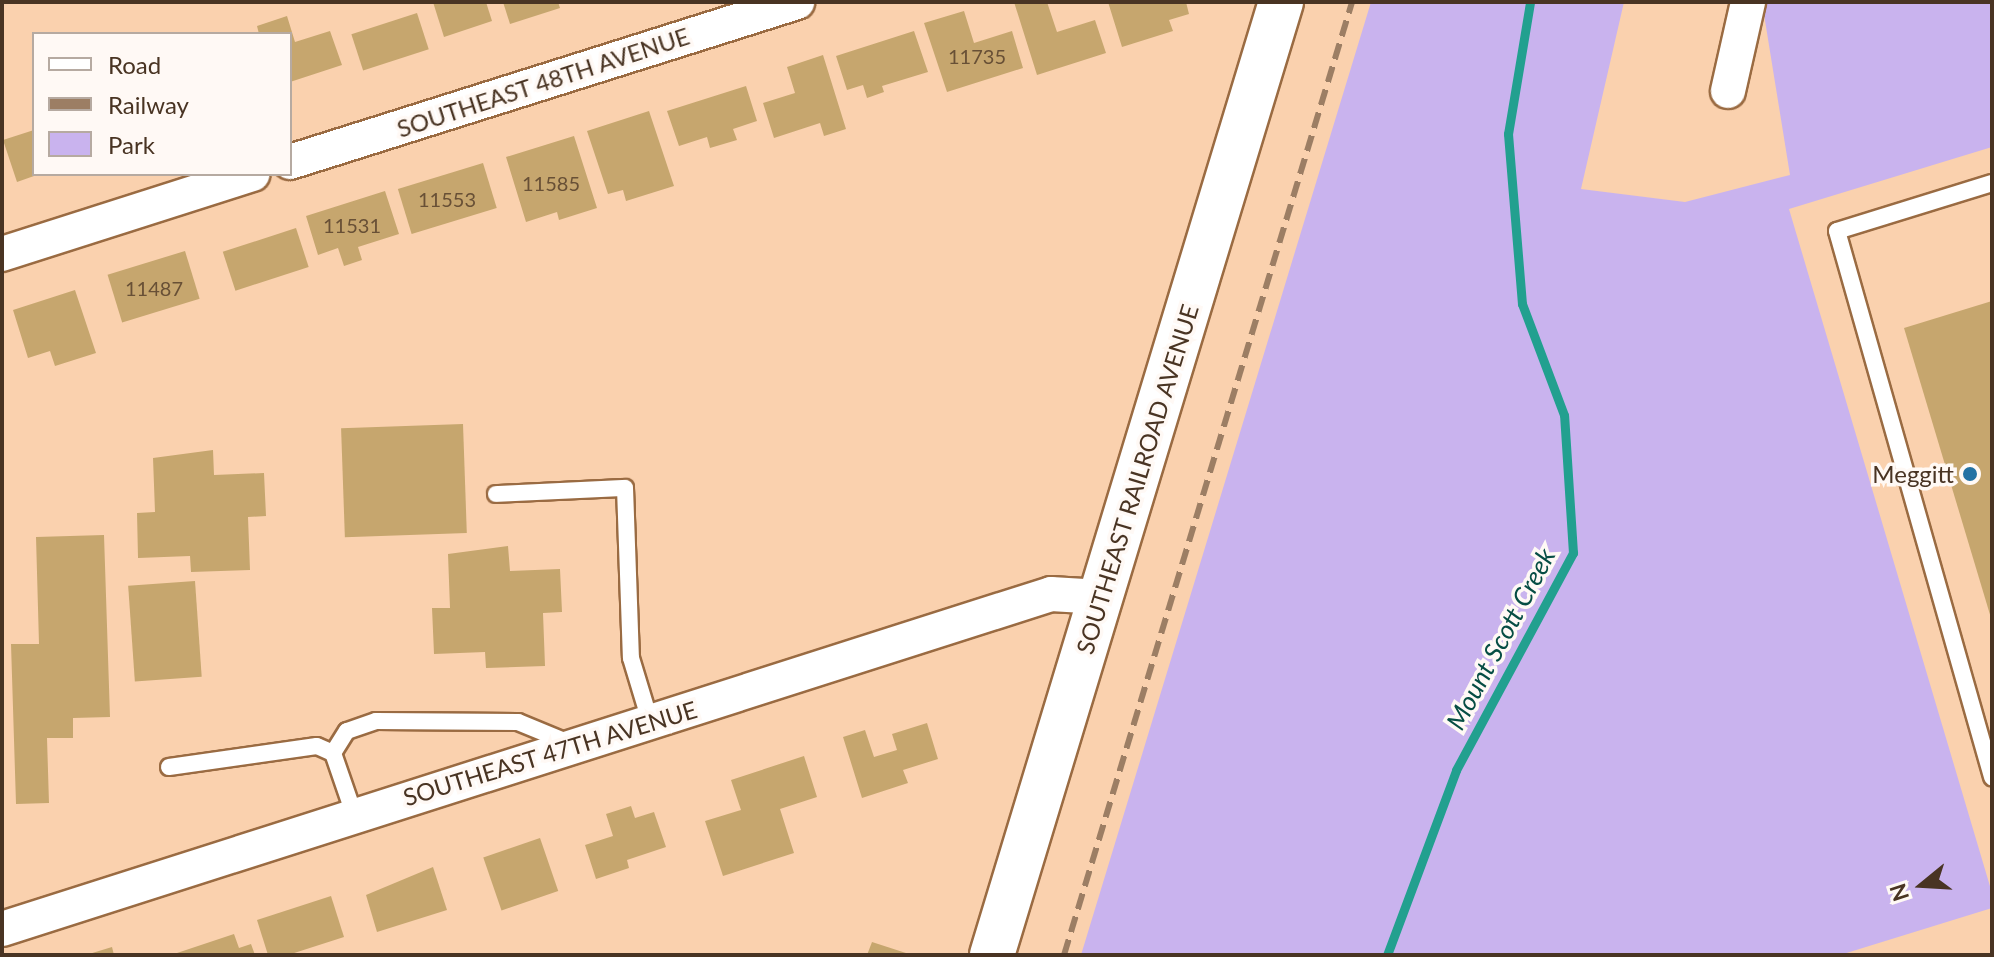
<!DOCTYPE html>
<html>
<head>
<meta charset="utf-8">
<style>
	body { margin:0 }
	#map { position:relative; width:1994px; height:957px; overflow:hidden; background:#fad1ae; font-family:Lato,sans-serif }
	div>[style] { position:absolute }
	.green>* { inset:0; background:#c9b3ee }
	.stream>* { height:9px; margin:-4.5px; padding:0 4.5px; transform-origin:4.5px; border-radius:4.5px; background:#22a08f }
	.building>* { inset:0; background:#c6a66e; transform-origin:0 0 }
	.roads { filter:drop-shadow(2px 0 #9a6b42) drop-shadow(-2px 0 #9a6b42) drop-shadow(0 2px #9a6b42) drop-shadow(0 -2px #9a6b42) }
	.lane>* { height:16px; margin:-8px; padding:0 8px; transform-origin:8px; border-radius:8px; background:#fff }
	.street>* { height:34px; margin:-17px; padding:0 17px; transform-origin:17px; border-radius:17px; background:#fff }
	.secondary>* { height:44px; margin:-22px; padding:0 22px; transform-origin:22px; border-radius:22px; background:#fff }
	.rail>* { height:6px; margin-top:-3px; transform-origin:0; background:repeating-linear-gradient(90deg,#9c7e64 0 16px,transparent 0 24px) }
	.dots>* { width:22px; height:22px; translate:-50% -50%; box-sizing:border-box; border:4px solid #fff9f5; border-radius:50% }
	span { translate:-50% -50%; white-space:nowrap; text-align:center; line-height:1.15; -webkit-text-stroke:7px #fff9f5; paint-order:stroke }
	.number-label { font-size:20px; color:#685036 }
	.number-label span { -webkit-text-stroke-width:0 }
	.street-label { font-size:24px; color:#493423 }
	.poi-label { font-size:24px; color:#493423 }
	.right { translate:-100% -50%; text-align:right }
	.water-label { font-size:26px; color:#064d44; font-style:italic }
	.frame { position:absolute; inset:0; border:4px solid #493423; pointer-events:none }
	.legend { position:absolute; left:32px; top:32px; width:260px; height:144px; box-sizing:border-box; background:#fff9f5; border:2px solid #b6aaa1; margin:0; padding:10px 14px; list-style:none; font-size:24px; color:#493423 }
	.legend li { display:flex; align-items:center; gap:16px; height:40px }
	.legend b { width:40px; border:2px solid #b6aaa1 }
	.north { position:absolute; left:1882px; top:845px; width:80px; height:80px; -webkit-text-stroke:6px #fff9f5; paint-order:stroke; rotate:252deg; font-size:22px; font-weight:700; line-height:32px; text-align:center; color:#493423 }
	.north::after { content:''; display:block; margin:auto; width:28px; height:36px; background:#493423; clip-path:polygon(50% 0,100% 100%,50% 72%,0 100%) }
</style>
</head>
<body>
<div id="map">
	<div class="green">
		<i style="clip-path:polygon(1371px 2px,1624px 2px,1581px 189px,1685px 202px,1790px 175px,1762px 2px,1992px 2px,1992px 147px,1789px 209px,1992px 893px,1992px 908px,1840px 955px,1081px 955px)"></i>
	</div>
	<div class="stream">
		<i style="left:1387px;top:955px;width:197px;rotate:-69.5deg"></i>
		<i style="left:1456px;top:770px;width:247px;rotate:-61.7deg"></i>
		<i style="left:1573px;top:553px;width:138px;rotate:-93.7deg"></i>
		<i style="left:1564px;top:415px;width:119px;rotate:-110.7deg"></i>
		<i style="left:1522px;top:304px;width:171px;rotate:-94.7deg"></i>
		<i style="left:1508px;top:134px;width:134px;rotate:-80.5deg"></i>
	</div>
	<div class="building">
		<i style="clip-path:polygon(433px 2px,486px 2px,492px 21px,444px 37px)"></i>
		<i style="clip-path:polygon(503px 2px,558px 2px,560px 8px,510px 24px)"></i>
		<i style="clip-path:polygon(1014px 2px,1047px 2px,1057px 32px,1095px 20px,1106px 53px,1037px 75px)"></i>
		<i style="clip-path:polygon(1108px 2px,1186px 2px,1189px 14px,1169px 20px,1173px 31px,1122px 47px)"></i>
		<i style="clip-path:polygon(964px 11px,974px 43px,1012px 31px,1023px 68px,947px 92px,924px 23px)"></i>
		<i style="left:417px;top:13px;width:38px;height:69px;rotate:72deg"></i>
		<i style="clip-path:polygon(287px 16px,295px 42px,330px 31px,342px 65px,290px 82px,290px 34px,259px 34px,257px 26px)"></i>
		<i style="clip-path:polygon(914px 31px,928px 72px,882px 86px,884px 92px,867px 98px,863px 85px,847px 90px,836px 56px)"></i>
		<i style="clip-path:polygon(823px 55px,846px 129px,824px 136px,820px 123px,774px 138px,763px 103px,795px 93px,787px 67px)"></i>
		<i style="clip-path:polygon(746px 86px,757px 121px,733px 129px,737px 140px,710px 148px,707px 137px,679px 146px,667px 111px)"></i>
		<i style="clip-path:polygon(649px 111px,674px 186px,626px 201px,623px 190px,608px 194px,587px 131px)"></i>
		<i style="clip-path:polygon(34px 130px,34px 176px,17px 182px,3px 140px)"></i>
		<i style="clip-path:polygon(574px 136px,597px 208px,559px 220px,557px 212px,526px 222px,506px 157px)"></i>
		<i style="left:483px;top:163px;width:47px;height:89px;rotate:73deg"></i>
		<i style="clip-path:polygon(385px 191px,399px 234px,358px 247px,362px 260px,344px 266px,338px 248px,318px 255px,306px 216px)"></i>
		<i style="left:296px;top:228px;width:41px;height:77px;rotate:72deg"></i>
		<i style="left:185px;top:251px;width:50px;height:81px;rotate:73deg"></i>
		<i style="clip-path:polygon(75px 290px,96px 353px,55px 366px,50px 351px,28px 358px,13px 310px)"></i>
		<i style="clip-path:polygon(1992px 301px,1992px 618px,1991px 618px,1904px 328px)"></i>
		<i style="left:463px;top:424px;width:109px;height:122px;rotate:88deg"></i>
		<i style="clip-path:polygon(213px 450px,214px 475px,264px 473px,266px 516px,248px 517px,250px 570px,191px 572px,190px 556px,138px 558px,137px 513px,155px 512px,153px 458px)"></i>
		<i style="clip-path:polygon(104px 535px,110px 717px,73px 718px,73px 738px,47px 738px,49px 803px,16px 804px,11px 644px,39px 644px,36px 537px)"></i>
		<i style="clip-path:polygon(508px 546px,510px 571px,560px 569px,562px 612px,543px 613px,545px 666px,486px 668px,485px 652px,434px 654px,432px 608px,450px 608px,448px 554px)"></i>
		<i style="left:195px;top:581px;width:96px;height:67px;rotate:86deg"></i>
		<i style="clip-path:polygon(927px 723px,938px 759px,903px 770px,908px 783px,862px 798px,843px 737px,865px 730px,874px 757px,897px 750px,892px 734px)"></i>
		<i style="clip-path:polygon(804px 756px,817px 797px,780px 809px,794px 853px,723px 876px,705px 821px,741px 810px,731px 780px)"></i>
		<i style="clip-path:polygon(631px 806px,635px 818px,654px 812px,666px 847px,627px 860px,629px 868px,596px 879px,585px 845px,613px 836px,606px 814px)"></i>
		<i style="left:540px;top:838px;width:56px;height:60px;rotate:71deg"></i>
		<i style="clip-path:polygon(433px 867px,447px 910px,377px 932px,366px 895px)"></i>
		<i style="clip-path:polygon(331px 896px,344px 937px,288px 955px,268px 955px,257px 920px)"></i>
		<i style="clip-path:polygon(234px 934px,239px 948px,251px 944px,255px 955px,171px 955px)"></i>
		<i style="clip-path:polygon(872px 942px,909px 954px,909px 955px,867px 955px)"></i>
		<i style="clip-path:polygon(112px 947px,114px 955px,89px 955px,89px 954px)"></i>
	</div>
	<div class="roads">
		<div class="lane">
			<i style="left:1992px;top:183px;width:162px;rotate:162.8deg"></i>
			<i style="left:1837px;top:231px;width:568px;rotate:74.15deg"></i>
			<i style="left:496px;top:494px;width:129px;rotate:-2.7deg"></i>
			<i style="left:625px;top:488px;width:170px;rotate:88deg"></i>
			<i style="left:631px;top:658px;width:66px;rotate:73.2deg"></i>
			<i style="left:333px;top:753px;width:26px;rotate:-58deg"></i>
			<i style="left:347px;top:731px;width:31px;rotate:-19deg"></i>
			<i style="left:376px;top:721px;width:142px;rotate:0.4deg"></i>
			<i style="left:518px;top:722px;width:55px;rotate:22.4deg"></i>
			<i style="left:169px;top:767px;width:149px;rotate:-8.1deg"></i>
			<i style="left:317px;top:746px;width:17px;rotate:24deg"></i>
			<i style="left:333px;top:753px;width:65px;rotate:71deg"></i>
		</div>
		<div class="street">
			<i style="left:1728px;top:91px;width:91px;rotate:-77.3deg"></i>
			<i style="left:290px;top:162px;width:532px;rotate:-17.51deg"></i>
			<i style="left:2px;top:254px;width:263px;rotate:-17.7deg"></i>
			<i style="left:2px;top:929px;width:1101px;rotate:-17.71deg"></i>
			<i style="left:1051px;top:594px;width:50px;rotate:3.4deg"></i>
		</div>
		<div class="secondary">
			<i style="left:992px;top:955px;width:996px;rotate:-73.13deg"></i>
		</div>
	</div>
	<div class="rail">
		<i style="left:1064px;top:955px;width:996px;rotate:-73.18deg"></i>
	</div>
	<div class="dots">
		<i style="left:1970px;top:474px;background:#2372a4"></i>
	</div>
	<div class="number-label">
		<span style="left:977px;top:56px">11735</span>
		<span style="left:551px;top:183px">11585</span>
		<span style="left:447px;top:199px">11553</span>
		<span style="left:352px;top:225px">11531</span>
		<span style="left:154px;top:288px">11487</span>
	</div>
	<div class="street-label">
		<span style="left:543px;top:82px;rotate:-18deg">SOUTHEAST 48TH AVENUE</span>
		<span style="left:1137px;top:479px;rotate:-73deg">SOUTHEAST RAILROAD AVENUE</span>
		<span style="left:550px;top:753px;rotate:-17deg">SOUTHEAST 47TH AVENUE</span>
	</div>
	<div class="poi-label">
		<span class="right" style="left:1954px;top:474px">Meggitt</span>
	</div>
	<div class="water-label">
		<span style="left:1501px;top:639px;rotate:-62deg">Mount Scott Creek</span>
	</div>
	<div class="frame"></div>
	<ul class="legend">
	<li><b style="height:10px;background:#fff"></b>Road</li>
	<li><b style="height:10px;background:#9c7e64"></b>Railway</li>
	<li><b style="height:22px;background:#c9b3ee"></b>Park</li>
	</ul>
	<div class="north">N</div>
</div>
</body>
</html>
